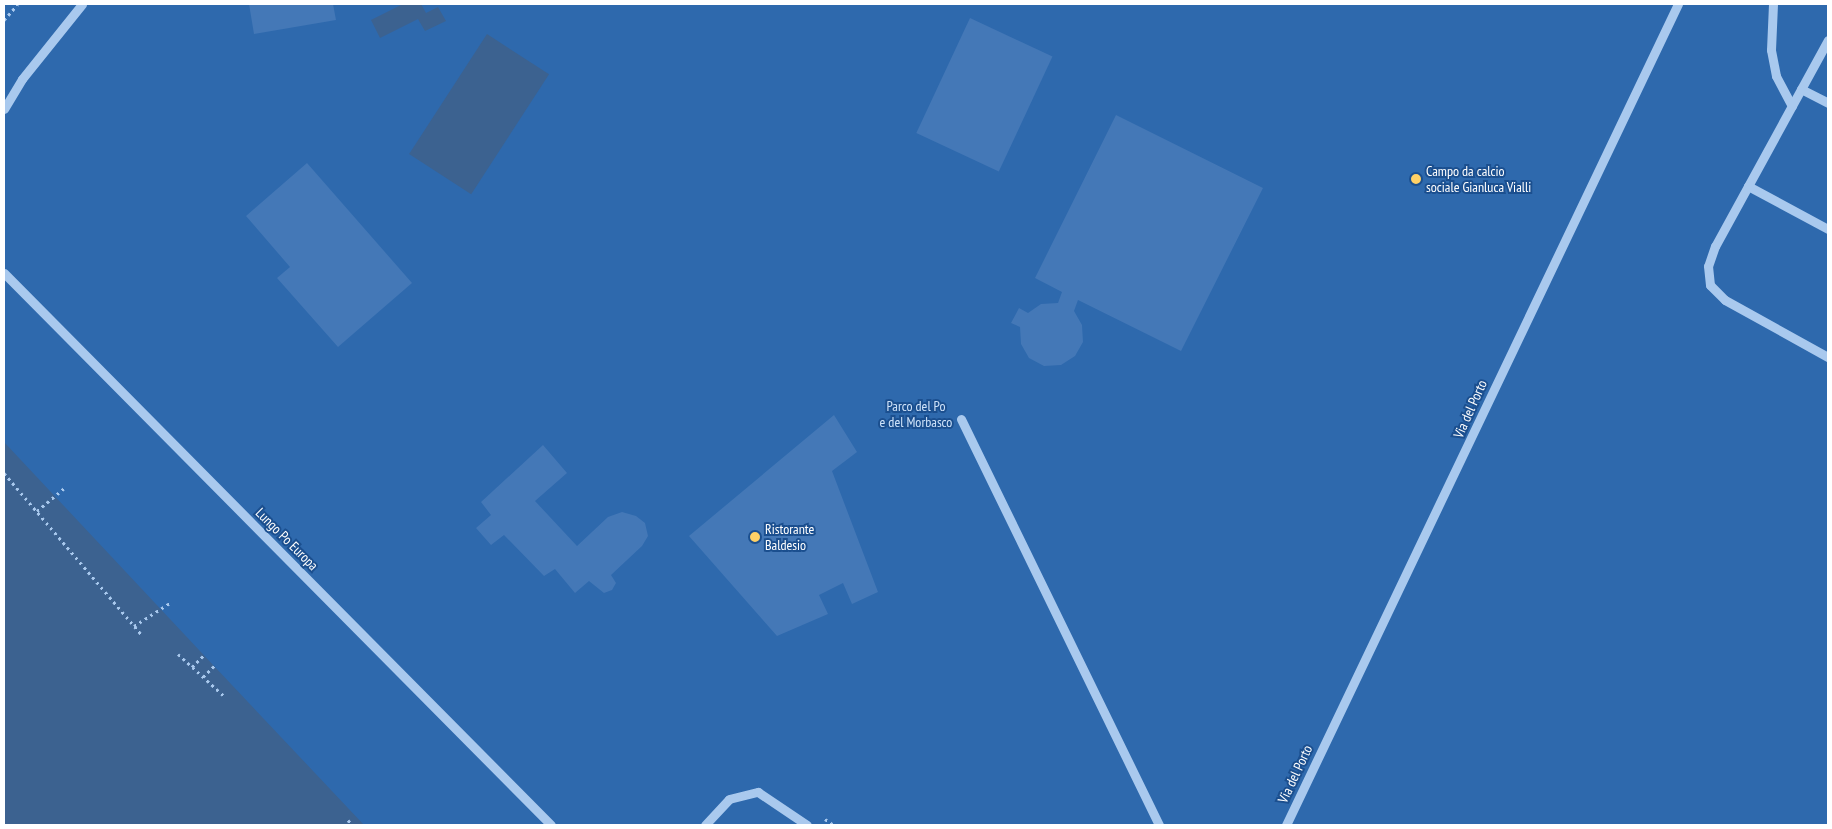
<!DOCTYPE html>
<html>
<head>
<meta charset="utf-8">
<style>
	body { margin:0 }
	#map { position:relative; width:1832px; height:829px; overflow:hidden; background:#1b4f8f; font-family:"PT Sans Narrow",sans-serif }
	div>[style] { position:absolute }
	.green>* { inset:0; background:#2e69ad; transform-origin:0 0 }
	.water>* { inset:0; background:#3c6290; transform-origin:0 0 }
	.building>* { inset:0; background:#4478b7; transform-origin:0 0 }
	.path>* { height:3px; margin-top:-1.5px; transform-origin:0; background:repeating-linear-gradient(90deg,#a9c9ee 0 2.5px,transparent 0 6.5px) }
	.minor>* { height:9px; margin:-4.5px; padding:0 4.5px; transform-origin:4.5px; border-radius:4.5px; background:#a9c9ee }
	.dots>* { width:14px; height:14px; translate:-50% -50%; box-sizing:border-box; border:2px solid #1b4f8f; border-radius:50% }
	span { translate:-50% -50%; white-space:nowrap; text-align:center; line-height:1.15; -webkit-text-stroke:4px #1b4f8f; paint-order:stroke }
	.poi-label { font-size:14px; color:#fff }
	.left { translate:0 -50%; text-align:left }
	.park-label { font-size:14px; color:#cfe3fa }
	.street-label { font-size:14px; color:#fff }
	.frame { position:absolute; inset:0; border:5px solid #fff; pointer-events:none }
</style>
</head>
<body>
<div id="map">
	<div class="green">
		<i style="left:4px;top:4px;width:1824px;height:821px"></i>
	</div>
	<div class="water">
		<i style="clip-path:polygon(403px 4px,421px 4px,426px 13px,438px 7px,446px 21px,425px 31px,418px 19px,380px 38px,371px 20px)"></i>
		<i style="left:487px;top:34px;width:74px;height:143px;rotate:33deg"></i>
		<i style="clip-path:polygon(4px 442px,214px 666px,364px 825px,4px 825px)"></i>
	</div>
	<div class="building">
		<i style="clip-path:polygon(249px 4px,333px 4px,336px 20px,254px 34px)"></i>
		<i style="left:970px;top:18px;width:91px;height:127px;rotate:25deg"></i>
		<i style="clip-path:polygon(1116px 115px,1263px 188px,1181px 351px,1078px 300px,1074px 311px,1082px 325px,1083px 342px,1075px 356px,1061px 365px,1044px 366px,1029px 358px,1021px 344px,1020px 327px,1011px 323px,1019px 308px,1028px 313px,1041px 304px,1058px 303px,1062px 292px,1035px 278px)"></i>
		<i style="clip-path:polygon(307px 163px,412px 283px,338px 347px,277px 278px,290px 267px,246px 216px)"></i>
		<i style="clip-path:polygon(834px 415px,857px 452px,832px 471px,878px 592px,852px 604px,843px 583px,819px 595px,828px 614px,777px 636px,689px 536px)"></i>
		<i style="clip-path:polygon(543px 445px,567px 473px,535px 501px,577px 546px,608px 517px,622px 512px,636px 516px,645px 523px,648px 536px,642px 546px,611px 575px,616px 583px,612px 590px,604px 593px,589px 581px,575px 593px,555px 569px,544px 576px,504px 535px,491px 545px,476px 528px,491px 515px,481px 502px)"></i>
	</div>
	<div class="path">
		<i style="left:4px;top:20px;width:21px;rotate:-49deg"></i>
		<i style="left:4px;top:473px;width:213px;rotate:49.6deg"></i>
		<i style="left:37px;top:511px;width:35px;rotate:-40deg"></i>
		<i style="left:134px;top:626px;width:43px;rotate:-32.6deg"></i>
		<i style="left:178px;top:654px;width:61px;rotate:42.3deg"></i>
		<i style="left:192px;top:667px;width:17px;rotate:-45deg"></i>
		<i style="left:203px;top:677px;width:16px;rotate:-45deg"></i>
		<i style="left:825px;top:819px;width:11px;rotate:34deg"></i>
		<i style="left:348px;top:820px;width:6px;rotate:51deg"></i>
	</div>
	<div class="minor">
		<i style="left:1773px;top:4px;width:46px;rotate:92.5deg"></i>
		<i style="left:1771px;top:50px;width:26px;rotate:79deg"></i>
		<i style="left:1776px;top:76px;width:34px;rotate:62deg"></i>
		<i style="left:1828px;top:40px;width:235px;rotate:118.7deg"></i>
		<i style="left:1715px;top:246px;width:21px;rotate:109deg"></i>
		<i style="left:1708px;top:266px;width:19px;rotate:84deg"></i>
		<i style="left:1710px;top:285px;width:21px;rotate:45deg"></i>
		<i style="left:1725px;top:300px;width:118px;rotate:29deg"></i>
		<i style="left:1801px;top:89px;width:30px;rotate:27deg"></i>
		<i style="left:4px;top:109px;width:35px;rotate:-59deg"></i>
		<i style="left:22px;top:79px;width:96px;rotate:-51.3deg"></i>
		<i style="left:1748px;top:186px;width:91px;rotate:28.3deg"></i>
		<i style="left:4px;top:273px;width:777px;rotate:45.26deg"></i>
		<i style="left:961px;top:419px;width:452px;rotate:64deg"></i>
		<i style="left:705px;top:825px;width:35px;rotate:-47deg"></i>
		<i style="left:729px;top:799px;width:30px;rotate:-14deg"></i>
		<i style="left:758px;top:792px;width:59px;rotate:34deg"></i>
		<i style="left:1286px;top:825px;width:910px;rotate:-64.48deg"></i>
	</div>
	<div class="dots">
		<i style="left:1416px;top:179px;background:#ffd166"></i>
		<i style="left:755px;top:537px;background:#ffd166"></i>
	</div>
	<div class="poi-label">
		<span class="left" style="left:1426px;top:179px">Campo da calcio<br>sociale Gianluca Vialli</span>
		<span class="left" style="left:765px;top:537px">Ristorante<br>Baldesio</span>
	</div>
	<div class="park-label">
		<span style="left:916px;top:414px">Parco del Po<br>e del Morbasco</span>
	</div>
	<div class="street-label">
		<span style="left:1470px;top:409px;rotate:-66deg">Via del Porto</span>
		<span style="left:287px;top:539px;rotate:45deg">Lungo Po Europa</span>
		<span style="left:1295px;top:774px;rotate:-65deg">Via del Porto</span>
	</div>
	<div class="frame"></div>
</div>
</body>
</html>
